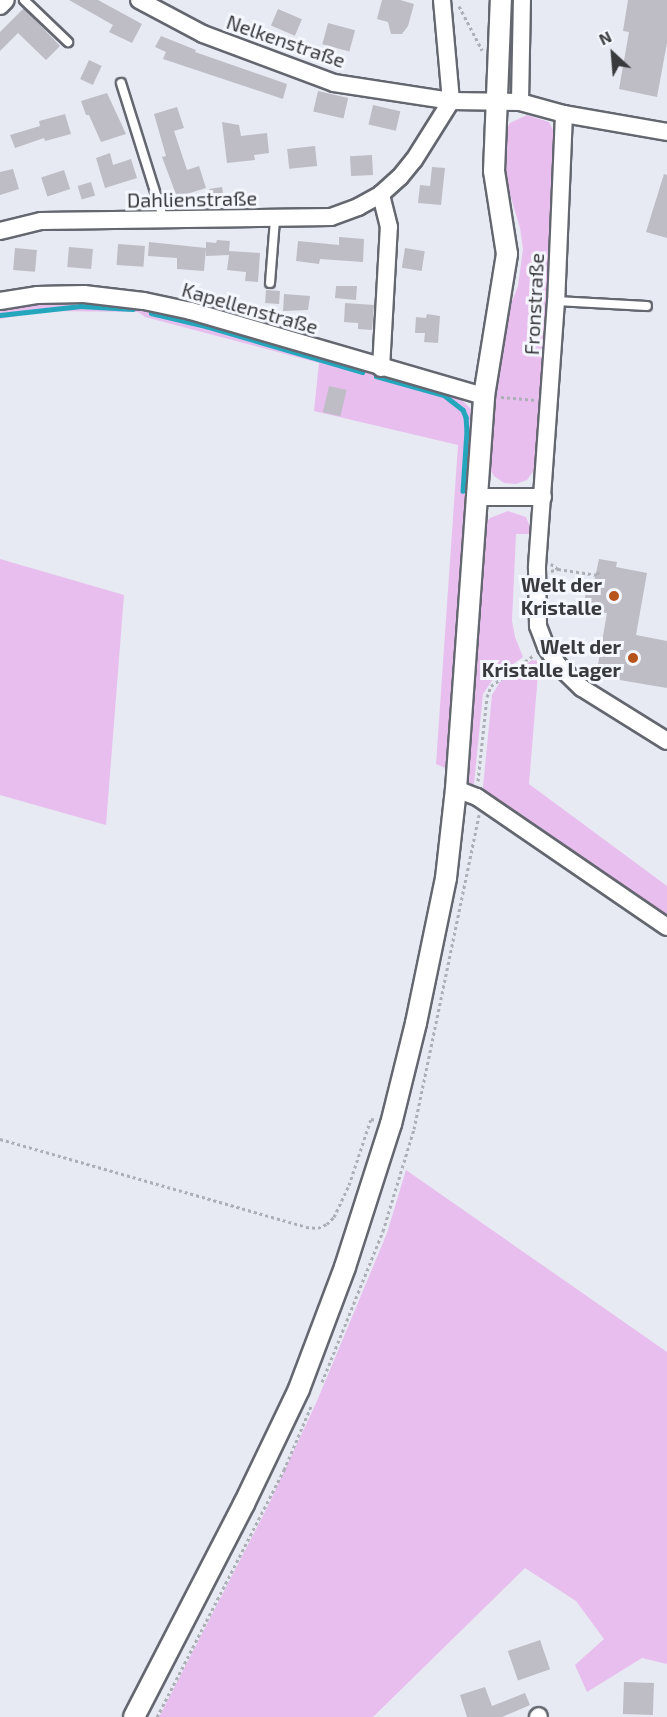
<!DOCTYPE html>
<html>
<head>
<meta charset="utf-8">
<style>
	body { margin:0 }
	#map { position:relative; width:667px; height:1717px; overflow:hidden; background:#e7eaf2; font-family:"Exo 2",sans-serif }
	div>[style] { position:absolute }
	.green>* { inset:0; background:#e8beee }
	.stream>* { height:4.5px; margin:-2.25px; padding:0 2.25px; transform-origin:2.25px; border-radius:2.25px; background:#24a7bd }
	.building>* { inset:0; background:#bebcc5; transform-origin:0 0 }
	.path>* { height:3px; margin-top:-1.5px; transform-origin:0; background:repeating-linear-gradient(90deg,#adafb6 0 3px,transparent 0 6px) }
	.roads { filter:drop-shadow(2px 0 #64676f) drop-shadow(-2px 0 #64676f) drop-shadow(0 2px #64676f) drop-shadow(0 -2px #64676f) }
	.service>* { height:8px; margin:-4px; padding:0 4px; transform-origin:4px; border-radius:4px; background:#fff }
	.minor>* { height:16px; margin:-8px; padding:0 8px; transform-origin:8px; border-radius:8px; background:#fff }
	.tertiary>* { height:20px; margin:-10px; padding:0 10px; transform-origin:10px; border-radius:10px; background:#fff }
	.dots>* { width:16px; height:16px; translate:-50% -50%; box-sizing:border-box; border:3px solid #f5f7fe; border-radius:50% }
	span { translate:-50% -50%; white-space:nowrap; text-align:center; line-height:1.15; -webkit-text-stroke:6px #f5f7fe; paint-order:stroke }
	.street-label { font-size:20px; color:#393a3d }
	.poi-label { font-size:20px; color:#393a3d; font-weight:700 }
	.right { translate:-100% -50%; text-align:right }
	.north { position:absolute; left:583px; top:24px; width:60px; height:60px; -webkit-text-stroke:4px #f5f7fe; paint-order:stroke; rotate:334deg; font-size:16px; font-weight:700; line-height:24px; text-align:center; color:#393a3d }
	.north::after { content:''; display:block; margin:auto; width:21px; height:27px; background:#393a3d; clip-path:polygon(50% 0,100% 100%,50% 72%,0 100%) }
</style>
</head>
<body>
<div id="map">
	<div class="green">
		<i style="clip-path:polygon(527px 115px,549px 122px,556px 136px,538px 464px,527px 480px,516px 484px,504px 483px,494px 476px,488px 466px,489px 423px,504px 321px,518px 286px,523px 249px,520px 228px,507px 184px,503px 160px,504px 134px,510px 123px)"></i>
		<i style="clip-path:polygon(60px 300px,147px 305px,455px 394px,471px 409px,475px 419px,450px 770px,436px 764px,458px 445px,314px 411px,319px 363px,145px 317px,138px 312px,45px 311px,0 319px,0 308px)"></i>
		<i style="clip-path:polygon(508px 511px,526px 517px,533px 534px,516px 534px,512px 621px,515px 637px,523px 657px,493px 679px,483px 694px,474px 784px,471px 786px,464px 779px,483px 527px,490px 518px)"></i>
		<i style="clip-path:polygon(0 559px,124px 595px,106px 825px,0 795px)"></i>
		<i style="clip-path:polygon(532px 660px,539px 661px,529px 784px,667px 886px,667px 915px,488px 794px,483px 787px,492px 695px,500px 682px)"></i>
		<i style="clip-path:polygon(406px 1170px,667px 1352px,667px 1664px,642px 1658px,587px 1692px,575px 1665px,604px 1639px,576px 1601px,525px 1568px,373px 1717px,159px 1717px,267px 1508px,317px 1401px,387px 1233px)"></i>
	</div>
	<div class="stream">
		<i style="left:151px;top:313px;width:57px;rotate:13.3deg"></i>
		<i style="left:206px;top:326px;width:163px;rotate:16.4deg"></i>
		<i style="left:0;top:315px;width:81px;rotate:-6.4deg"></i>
		<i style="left:80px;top:306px;width:53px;rotate:3.2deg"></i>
		<i style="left:376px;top:376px;width:71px;rotate:15.6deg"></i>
		<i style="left:444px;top:395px;width:24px;rotate:38deg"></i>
		<i style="left:463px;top:410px;width:8px;rotate:67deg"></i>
		<i style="left:466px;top:417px;width:14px;rotate:86deg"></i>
		<i style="left:467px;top:431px;width:60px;rotate:93.8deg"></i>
	</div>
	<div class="building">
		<i style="clip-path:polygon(69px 0,98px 0,142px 24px,132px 43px,109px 32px,113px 25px)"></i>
		<i style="clip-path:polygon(382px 0,400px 0,414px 4px,408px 26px,402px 34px,391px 34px,388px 22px,377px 19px)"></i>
		<i style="clip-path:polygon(628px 0,667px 0,667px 43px,657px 97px,619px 89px,629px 32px,623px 31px)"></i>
		<i style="clip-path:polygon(24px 8px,60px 46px,46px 60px,18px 33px,0 51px,0 32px)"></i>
		<i style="left:278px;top:9px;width:26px;height:18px;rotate:23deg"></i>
		<i style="left:328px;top:23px;width:28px;height:22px;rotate:15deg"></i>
		<i style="clip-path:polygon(161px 36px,196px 50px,195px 52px,287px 84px,283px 99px,163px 59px,166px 52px,155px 47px)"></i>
		<i style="left:89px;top:60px;width:14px;height:21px;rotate:25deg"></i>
		<i style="left:318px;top:91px;width:31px;height:21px;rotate:13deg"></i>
		<i style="clip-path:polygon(107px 93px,126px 134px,101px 142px,89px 115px,86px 115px,81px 101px)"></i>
		<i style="left:373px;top:105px;width:28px;height:20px;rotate:13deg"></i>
		<i style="clip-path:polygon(177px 107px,184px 128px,174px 131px,187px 170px,199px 166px,206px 188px,177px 197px,162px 157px,166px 156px,154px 114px)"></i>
		<i style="clip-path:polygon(65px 114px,71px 134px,45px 141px,44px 138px,15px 148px,10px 135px,40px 126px,39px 121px)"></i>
		<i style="clip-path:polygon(222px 122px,239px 125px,241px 136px,267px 133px,269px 153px,254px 155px,255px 160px,227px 163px)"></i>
		<i style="left:315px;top:146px;width:20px;height:28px;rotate:84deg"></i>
		<i style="clip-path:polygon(110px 153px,113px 165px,131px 159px,137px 178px,105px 188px,96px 158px)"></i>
		<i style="left:372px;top:155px;width:20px;height:22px;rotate:87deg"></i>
		<i style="clip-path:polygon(432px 167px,445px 168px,441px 205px,418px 203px,420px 185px,430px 186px)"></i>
		<i style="clip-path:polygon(13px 169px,19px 189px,0 195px,0 172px)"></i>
		<i style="left:64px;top:170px;width:20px;height:24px;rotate:72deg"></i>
		<i style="clip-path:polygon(664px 174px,667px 175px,667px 238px,646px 232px)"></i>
		<i style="left:91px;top:182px;width:14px;height:14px;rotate:73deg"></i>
		<i style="left:222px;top:187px;width:13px;height:13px;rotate:81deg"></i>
		<i style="clip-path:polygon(339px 237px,364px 239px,363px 262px,320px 259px,319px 264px,296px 261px,298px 241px,339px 245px)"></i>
		<i style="clip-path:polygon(217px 240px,230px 241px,229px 251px,260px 253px,258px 282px,245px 281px,246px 272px,227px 270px,229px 255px,206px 256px,206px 242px,216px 243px)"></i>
		<i style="clip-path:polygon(149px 242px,206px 248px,204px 271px,177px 269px,177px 258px,148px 256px)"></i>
		<i style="left:118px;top:244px;width:27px;height:21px;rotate:4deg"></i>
		<i style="left:69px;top:247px;width:24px;height:20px;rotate:5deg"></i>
		<i style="left:15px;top:248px;width:22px;height:22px;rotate:5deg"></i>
		<i style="left:405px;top:248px;width:20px;height:20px;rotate:9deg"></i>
		<i style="clip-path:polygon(336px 286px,357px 286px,356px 300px,335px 298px)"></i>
		<i style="left:266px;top:290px;width:14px;height:13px;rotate:4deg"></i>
		<i style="clip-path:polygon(284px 294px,310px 296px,308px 310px,283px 311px)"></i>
		<i style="clip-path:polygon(345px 303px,374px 305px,372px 330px,358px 329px,358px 323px,344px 322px)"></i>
		<i style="clip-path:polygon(427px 314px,440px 316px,438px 343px,424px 342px,425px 333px,415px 333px,416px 317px,426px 318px)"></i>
		<i style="left:329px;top:386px;width:18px;height:27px;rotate:13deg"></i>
		<i style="clip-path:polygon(599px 559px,617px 562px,616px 567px,647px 573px,636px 635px,667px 641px,667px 688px,596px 676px,607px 613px,583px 609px,588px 580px,594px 582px)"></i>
		<i style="left:540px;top:1640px;width:31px;height:34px;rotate:71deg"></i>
		<i style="left:624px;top:1682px;width:30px;height:32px;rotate:2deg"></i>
		<i style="clip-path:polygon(485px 1687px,492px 1706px,525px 1693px,530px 1705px,502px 1717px,467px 1717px,460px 1695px)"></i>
	</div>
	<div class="path">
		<i style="left:459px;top:6px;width:50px;rotate:62.4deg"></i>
		<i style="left:501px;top:397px;width:35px;rotate:5deg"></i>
		<i style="left:558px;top:569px;width:40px;rotate:8.5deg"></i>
		<i style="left:598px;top:575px;width:4px;rotate:-90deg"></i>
		<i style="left:551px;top:571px;width:7px;rotate:-16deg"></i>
		<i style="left:558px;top:569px;width:9px;rotate:-144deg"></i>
		<i style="left:478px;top:781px;width:84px;rotate:-83.9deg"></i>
		<i style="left:487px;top:697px;width:12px;rotate:-70deg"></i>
		<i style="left:491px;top:686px;width:53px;rotate:-35.8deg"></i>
		<i style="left:0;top:1139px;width:318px;rotate:16deg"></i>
		<i style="left:306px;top:1227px;width:12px;rotate:5deg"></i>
		<i style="left:318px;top:1228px;width:10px;rotate:-24deg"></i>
		<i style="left:327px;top:1224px;width:10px;rotate:-45deg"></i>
		<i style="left:334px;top:1217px;width:35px;rotate:-65deg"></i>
		<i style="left:349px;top:1185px;width:70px;rotate:-71.6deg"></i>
		<i style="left:371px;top:1119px;width:6px;rotate:9deg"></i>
		<i style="left:322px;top:1382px;width:163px;rotate:-68deg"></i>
		<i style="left:383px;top:1231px;width:107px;rotate:-73.1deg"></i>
		<i style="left:414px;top:1129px;width:321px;rotate:-78.3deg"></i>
		<i style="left:157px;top:1717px;width:278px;rotate:-62.8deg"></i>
		<i style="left:284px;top:1470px;width:72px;rotate:-67deg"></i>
	</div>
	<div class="roads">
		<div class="service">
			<i style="left:24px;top:0;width:61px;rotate:43.7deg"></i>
			<i style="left:121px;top:83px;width:144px;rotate:72.6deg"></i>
			<i style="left:270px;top:283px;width:64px;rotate:-85.5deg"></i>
			<i style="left:556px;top:301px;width:91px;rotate:3.1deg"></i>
		</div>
		<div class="minor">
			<i style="left:139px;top:0;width:72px;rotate:28deg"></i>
			<i style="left:203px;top:34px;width:140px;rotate:20.5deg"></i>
			<i style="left:334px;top:83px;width:118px;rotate:8.7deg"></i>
			<i style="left:451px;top:101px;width:69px;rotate:0.8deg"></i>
			<i style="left:520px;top:102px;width:46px;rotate:15.3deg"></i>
			<i style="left:564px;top:114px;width:105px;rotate:9.9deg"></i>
			<i style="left:0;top:6px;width:8px;rotate:-45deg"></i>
			<i style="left:520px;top:102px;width:102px;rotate:-88.9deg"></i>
			<i style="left:564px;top:114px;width:187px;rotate:92.4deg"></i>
			<i style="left:556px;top:301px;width:268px;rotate:94.1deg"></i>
			<i style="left:537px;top:568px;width:58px;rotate:89deg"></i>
			<i style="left:538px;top:626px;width:22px;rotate:69deg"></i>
			<i style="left:546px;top:647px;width:22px;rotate:56deg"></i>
			<i style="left:558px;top:665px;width:33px;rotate:44deg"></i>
			<i style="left:582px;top:688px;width:100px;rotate:31.9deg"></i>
			<i style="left:0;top:231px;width:42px;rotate:-13.7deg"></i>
			<i style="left:41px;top:221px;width:290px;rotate:-0.8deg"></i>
			<i style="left:331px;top:217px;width:29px;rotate:-20deg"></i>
			<i style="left:358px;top:207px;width:26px;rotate:-29deg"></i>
			<i style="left:381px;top:194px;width:25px;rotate:-42deg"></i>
			<i style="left:400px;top:177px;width:22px;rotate:-51deg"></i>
			<i style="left:414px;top:160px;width:70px;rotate:-57.9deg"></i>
			<i style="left:451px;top:101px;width:101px;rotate:-95.1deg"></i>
			<i style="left:0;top:301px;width:37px;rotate:-9deg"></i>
			<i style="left:37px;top:295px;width:47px;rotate:-1.2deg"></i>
			<i style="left:84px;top:294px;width:60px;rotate:6.7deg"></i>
			<i style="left:144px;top:301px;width:48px;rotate:12deg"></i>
			<i style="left:191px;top:311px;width:305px;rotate:16.2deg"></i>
			<i style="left:381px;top:368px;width:141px;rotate:-86.8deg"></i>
			<i style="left:389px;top:227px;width:34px;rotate:-104deg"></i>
			<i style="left:477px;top:497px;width:66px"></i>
			<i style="left:456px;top:789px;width:22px;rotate:21deg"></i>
			<i style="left:477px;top:797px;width:230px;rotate:34.4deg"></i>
			<i style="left:538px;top:1717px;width:1px;rotate:-45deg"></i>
		</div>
		<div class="tertiary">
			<i style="left:134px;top:1717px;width:240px;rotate:-62.7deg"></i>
			<i style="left:244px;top:1504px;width:127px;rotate:-64.4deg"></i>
			<i style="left:299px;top:1389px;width:130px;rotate:-69.3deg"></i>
			<i style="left:345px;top:1267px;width:150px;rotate:-72.2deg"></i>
			<i style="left:391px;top:1124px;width:104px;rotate:-76.1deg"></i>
			<i style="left:416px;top:1023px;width:148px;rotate:-78.3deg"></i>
			<i style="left:446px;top:878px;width:90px;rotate:-83.6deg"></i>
			<i style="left:456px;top:789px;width:394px;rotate:-85.9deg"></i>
			<i style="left:484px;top:396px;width:144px;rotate:-80.8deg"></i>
			<i style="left:507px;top:254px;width:84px;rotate:-98.9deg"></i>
			<i style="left:494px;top:171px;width:171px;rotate:-87.7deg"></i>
		</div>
	</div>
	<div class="dots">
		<i style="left:614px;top:596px;background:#b6531b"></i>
		<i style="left:633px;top:658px;background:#b6531b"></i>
	</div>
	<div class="street-label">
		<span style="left:286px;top:41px;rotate:19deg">Nelkenstraße</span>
		<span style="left:192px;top:199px;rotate:-1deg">Dahlienstraße</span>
		<span style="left:534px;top:304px;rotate:-87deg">Fronstraße</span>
		<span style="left:250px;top:308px;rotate:16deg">Kapellenstraße</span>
	</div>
	<div class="poi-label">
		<span class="right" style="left:602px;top:596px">Welt der<br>Kristalle</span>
		<span class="right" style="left:621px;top:658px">Welt der<br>Kristalle Lager</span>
	</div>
	<div class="north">N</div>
</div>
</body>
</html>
